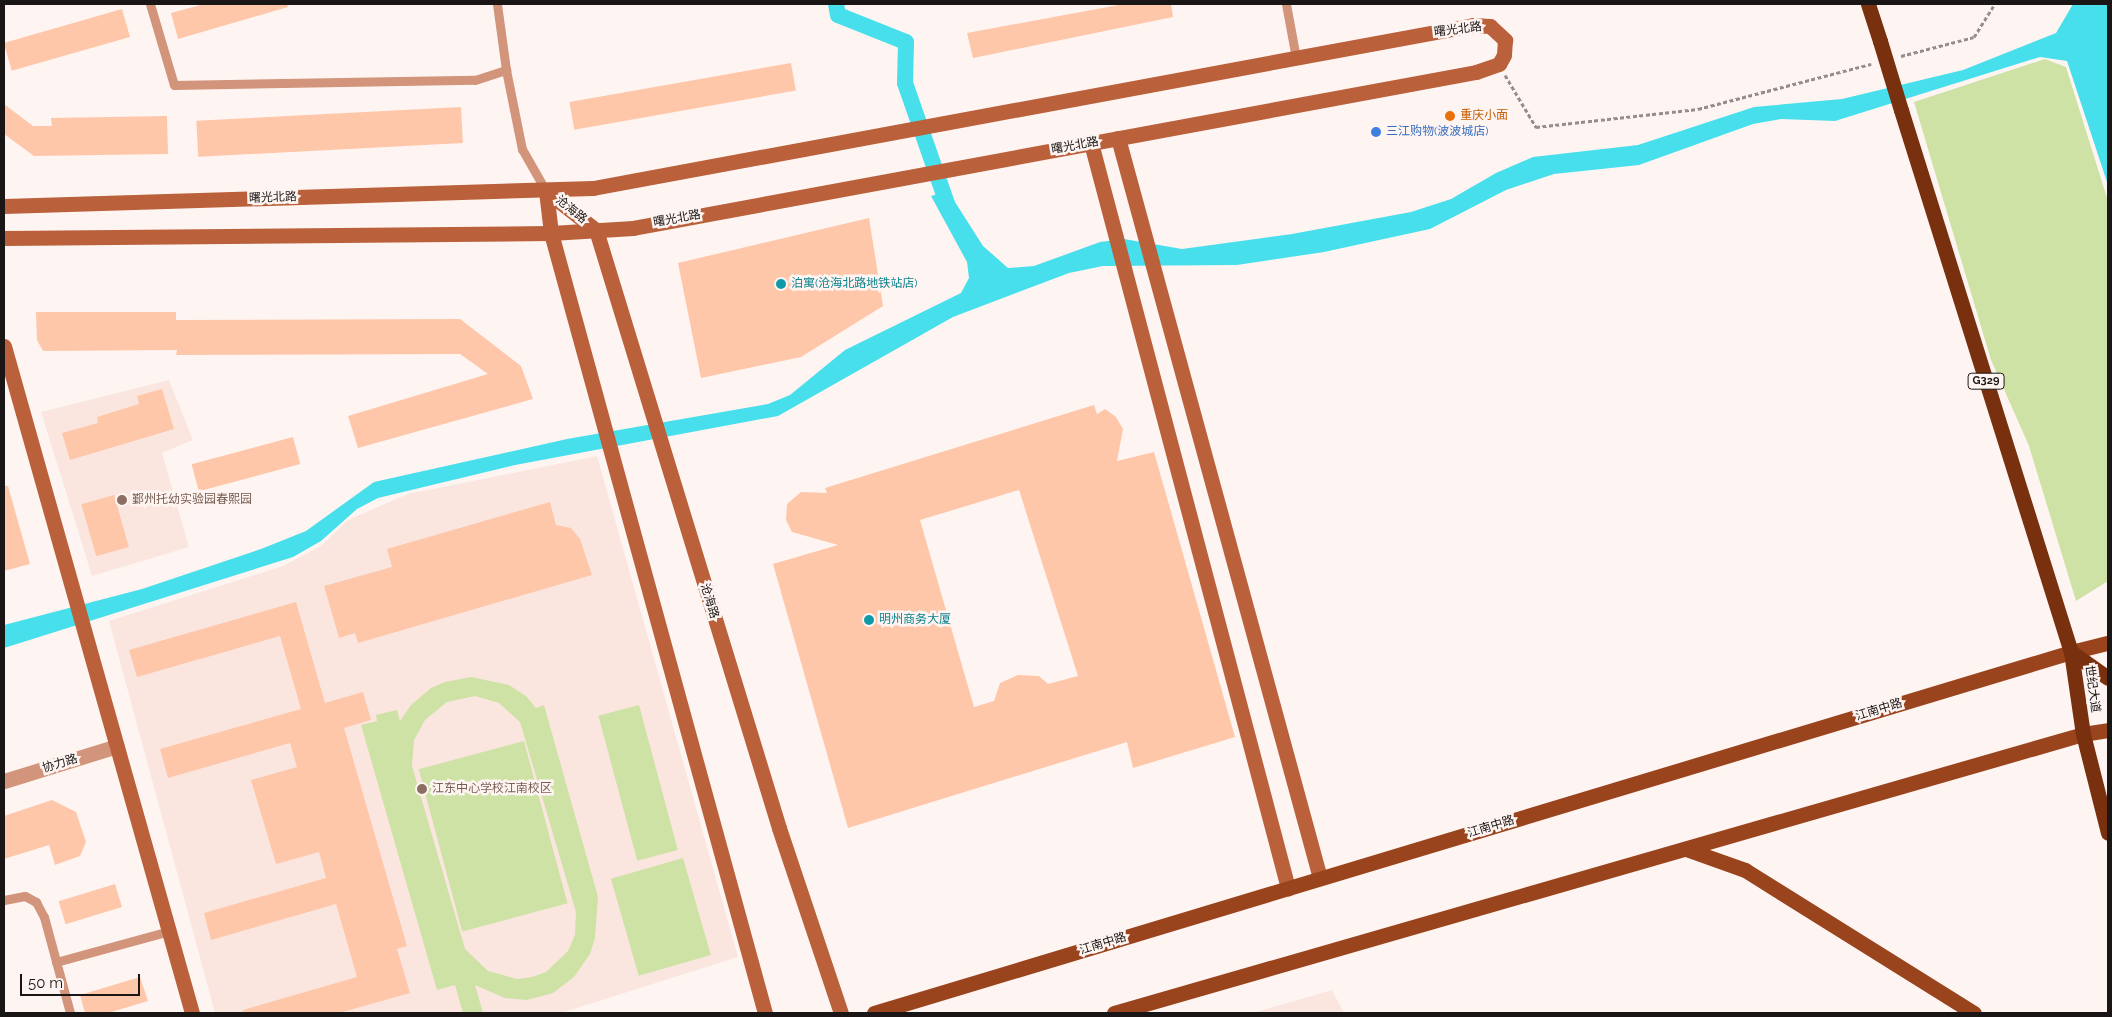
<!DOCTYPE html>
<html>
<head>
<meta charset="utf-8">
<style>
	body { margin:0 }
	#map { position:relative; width:2112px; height:1017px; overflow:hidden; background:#fef5f2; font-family:Raleway,"Noto Sans SC",sans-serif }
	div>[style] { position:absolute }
	.built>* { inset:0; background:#fae6df }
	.green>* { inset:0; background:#cee2a5; transform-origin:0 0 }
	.water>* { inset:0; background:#47dfeb }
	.canal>* { height:16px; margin:-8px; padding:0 8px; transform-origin:8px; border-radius:8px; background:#47dfeb }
	.building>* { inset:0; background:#ffc7aa; transform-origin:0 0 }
	.path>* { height:3px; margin-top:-1.5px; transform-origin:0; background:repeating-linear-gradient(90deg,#948d8b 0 4px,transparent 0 6.5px) }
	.lane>* { height:9px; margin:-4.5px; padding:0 4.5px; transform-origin:4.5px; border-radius:4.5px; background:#d2947b }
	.street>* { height:15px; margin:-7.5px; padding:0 7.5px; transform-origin:7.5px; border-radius:7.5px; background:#d2947b }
	.secondary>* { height:15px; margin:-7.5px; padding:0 7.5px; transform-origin:7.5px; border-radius:7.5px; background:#ba613c }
	.primary>* { height:15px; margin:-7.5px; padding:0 7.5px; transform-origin:7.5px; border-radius:7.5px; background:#9a441e }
	.highway>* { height:15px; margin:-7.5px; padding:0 7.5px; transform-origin:7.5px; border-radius:7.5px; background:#79300e }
	.highway-bridge>* { height:15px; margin:-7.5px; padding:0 7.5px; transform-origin:7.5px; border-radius:7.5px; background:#79300e }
	.dots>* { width:14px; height:14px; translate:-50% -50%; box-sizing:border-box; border:2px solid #fef5f2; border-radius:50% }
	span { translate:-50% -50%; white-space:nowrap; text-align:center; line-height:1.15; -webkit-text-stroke:5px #fef5f2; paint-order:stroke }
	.shield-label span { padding:1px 4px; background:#fef5f2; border:1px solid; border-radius:4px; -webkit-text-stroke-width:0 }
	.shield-label { font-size:11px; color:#1a1615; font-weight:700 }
	.street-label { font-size:12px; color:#1a1615 }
	.food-label { font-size:12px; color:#c56008 }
	.left { translate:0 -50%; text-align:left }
	.shop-label { font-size:12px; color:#366cbe }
	.culture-label { font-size:12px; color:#0d838f }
	.education-label { font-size:12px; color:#785e54 }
	.frame { position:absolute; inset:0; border:5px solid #1a1615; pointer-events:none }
	.scale { position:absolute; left:20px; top:974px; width:120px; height:22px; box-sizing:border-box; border:2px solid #1a1615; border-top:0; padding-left:6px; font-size:15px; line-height:18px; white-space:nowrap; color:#1a1615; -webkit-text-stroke:4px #fef5f2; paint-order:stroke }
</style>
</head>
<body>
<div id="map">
	<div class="built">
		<i style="clip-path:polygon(169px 380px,193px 440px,162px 453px,189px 547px,92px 576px,41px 412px)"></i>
		<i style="clip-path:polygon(597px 456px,738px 957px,561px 1013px,215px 1013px,109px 621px,283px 566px,321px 546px,348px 520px,408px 494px)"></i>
		<i style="clip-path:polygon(1332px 990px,1344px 1013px,1253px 1013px)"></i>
	</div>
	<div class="green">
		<i style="clip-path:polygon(2045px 59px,2066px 67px,2108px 201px,2108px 581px,2076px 601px,2029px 446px,1991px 360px,1914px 102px)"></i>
		<i style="clip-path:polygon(evenodd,471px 677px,509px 685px,526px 696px,536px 708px,544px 705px,598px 897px,595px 938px,590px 954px,574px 977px,553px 993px,527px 1000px,505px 998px,475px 985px,483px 1013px,463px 1013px,455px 985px,437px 990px,361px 725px,377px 721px,376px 715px,397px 710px,400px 721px,411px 705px,431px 688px,445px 682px,471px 677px,475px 696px,499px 703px,520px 722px,576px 912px,575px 935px,568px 951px,546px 972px,532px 977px,517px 979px,488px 971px,465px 949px,412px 766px,414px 740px,425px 720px,447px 702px,475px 696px)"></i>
		<i style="left:639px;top:705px;width:150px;height:42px;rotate:75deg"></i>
		<i style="left:524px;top:741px;width:168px;height:109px;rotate:75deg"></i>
		<i style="left:683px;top:858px;width:101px;height:75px;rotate:74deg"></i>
	</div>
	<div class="water">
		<i style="clip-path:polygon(2073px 4px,2108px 4px,2108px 185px,2067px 61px,2040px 57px,1835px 121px,1781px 119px,1753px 124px,1639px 165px,1554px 174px,1506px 190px,1430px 229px,1324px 252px,1237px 265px,1103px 266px,1069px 273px,953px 317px,778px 416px,515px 465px,378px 498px,357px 509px,321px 541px,293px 557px,4px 648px,4px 625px,142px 589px,261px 549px,306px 531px,374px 482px,567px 439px,768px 404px,790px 395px,845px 350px,961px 293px,969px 278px,967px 262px,931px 196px,948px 191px,983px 246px,1008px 268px,1034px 266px,1100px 242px,1124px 239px,1182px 249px,1292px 234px,1411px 212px,1451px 199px,1496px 173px,1533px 157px,1638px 145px,1754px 107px,1842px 99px,1963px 70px,2056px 33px)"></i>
	</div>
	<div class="canal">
		<i style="left:836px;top:4px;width:11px;rotate:80deg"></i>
		<i style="left:838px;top:15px;width:73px;rotate:21.7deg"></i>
		<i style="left:906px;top:42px;width:41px;rotate:91.4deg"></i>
		<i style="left:905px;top:83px;width:137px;rotate:70.8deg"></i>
	</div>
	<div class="building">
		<i style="clip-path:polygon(204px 4px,287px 4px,288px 7px,178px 39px,171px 13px)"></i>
		<i style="clip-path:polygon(1124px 4px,1171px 4px,1173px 17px,973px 58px,967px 33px)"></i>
		<i style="left:122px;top:9px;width:29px;height:123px;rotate:74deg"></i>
		<i style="left:791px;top:63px;width:28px;height:225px;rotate:80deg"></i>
		<i style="clip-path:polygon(4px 104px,33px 126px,52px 126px,51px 118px,167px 116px,168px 154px,34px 156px,4px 134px)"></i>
		<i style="left:461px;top:107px;width:36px;height:265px;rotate:87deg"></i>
		<i style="clip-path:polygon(869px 218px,883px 306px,801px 357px,701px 378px,678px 263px)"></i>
		<i style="clip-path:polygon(36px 312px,176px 312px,176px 320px,460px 319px,521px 366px,533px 399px,358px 448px,348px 416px,488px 374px,460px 354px,176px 355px,177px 350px,43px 351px,37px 340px)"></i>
		<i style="clip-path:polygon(162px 389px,174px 429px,70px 460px,62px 433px,98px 423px,97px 417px,139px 404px,137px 396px)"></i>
		<i style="clip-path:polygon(evenodd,1094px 405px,1097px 414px,1105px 409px,1116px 417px,1123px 429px,1117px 461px,1154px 452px,1235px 737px,1133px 768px,1127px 742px,848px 828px,773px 564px,838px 545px,792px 532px,786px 520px,787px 504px,801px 492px,827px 493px,825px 488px,1094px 405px,1019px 490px,1078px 676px,1048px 684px,1039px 676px,1018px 675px,1000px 683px,994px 701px,974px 707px,920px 520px,1019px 490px)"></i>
		<i style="left:293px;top:437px;width:28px;height:105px;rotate:75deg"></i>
		<i style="clip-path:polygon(4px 486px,8px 486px,30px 564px,4px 571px)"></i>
		<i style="left:114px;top:495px;width:54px;height:34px;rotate:74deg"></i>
		<i style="clip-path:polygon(550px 502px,556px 525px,571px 528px,580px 539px,592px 575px,358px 643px,355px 633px,339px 638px,324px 586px,392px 567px,387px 549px)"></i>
		<i style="clip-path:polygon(296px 602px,325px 703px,363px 692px,371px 720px,344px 728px,407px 946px,397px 949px,410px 993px,339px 1013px,244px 1013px,243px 1010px,357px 977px,336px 904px,211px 940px,204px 913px,326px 878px,319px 852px,276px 864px,251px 780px,297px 767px,290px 743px,168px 778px,160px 749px,301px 709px,280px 636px,137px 677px,129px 650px)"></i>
		<i style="clip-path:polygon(52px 800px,76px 812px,86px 842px,80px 856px,55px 865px,49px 845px,4px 859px,4px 816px)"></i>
		<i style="left:115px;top:884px;width:24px;height:59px;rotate:73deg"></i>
		<i style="clip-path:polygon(140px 977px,148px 1001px,108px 1013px,85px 1013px,80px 995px)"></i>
	</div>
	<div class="path">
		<i style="left:1901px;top:56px;width:75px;rotate:-14.6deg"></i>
		<i style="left:1974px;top:37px;width:39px;rotate:-58deg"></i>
		<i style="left:1505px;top:75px;width:61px;rotate:59.2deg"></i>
		<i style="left:1536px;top:127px;width:163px;rotate:-6.3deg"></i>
		<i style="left:1698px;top:109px;width:179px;rotate:-14.6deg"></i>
	</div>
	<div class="lane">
		<i style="left:150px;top:4px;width:84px;rotate:73.5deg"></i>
		<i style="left:174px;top:85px;width:301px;rotate:-1deg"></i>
		<i style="left:475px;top:80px;width:33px;rotate:-18deg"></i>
		<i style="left:497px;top:4px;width:67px;rotate:82.2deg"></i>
		<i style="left:506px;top:70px;width:81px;rotate:78.6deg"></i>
		<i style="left:522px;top:149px;width:48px;rotate:60.3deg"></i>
		<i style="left:1286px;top:4px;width:55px;rotate:79.5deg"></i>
		<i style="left:4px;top:900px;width:21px;rotate:-11deg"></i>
		<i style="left:25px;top:896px;width:13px;rotate:29deg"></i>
		<i style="left:36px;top:902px;width:17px;rotate:62deg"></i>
		<i style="left:44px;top:917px;width:99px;rotate:74.8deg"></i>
		<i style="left:56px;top:962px;width:117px;rotate:-15.3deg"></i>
	</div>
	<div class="street">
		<i style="left:4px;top:781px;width:118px;rotate:-17.2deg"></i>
	</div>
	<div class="secondary">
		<i style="left:1118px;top:138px;width:767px;rotate:74.73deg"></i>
		<i style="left:1091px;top:143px;width:771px;rotate:75.19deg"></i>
		<i style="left:546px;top:191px;width:63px;rotate:38deg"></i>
		<i style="left:596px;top:230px;width:625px;rotate:72.98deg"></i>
		<i style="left:779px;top:828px;width:195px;rotate:71.5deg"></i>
		<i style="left:546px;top:191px;width:42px;rotate:83.2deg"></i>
		<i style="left:551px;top:233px;width:809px;rotate:74.66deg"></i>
		<i style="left:4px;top:206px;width:589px;rotate:-1.75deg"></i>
		<i style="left:593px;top:188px;width:895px;rotate:-10.49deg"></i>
		<i style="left:1473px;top:25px;width:17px;rotate:3deg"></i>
		<i style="left:1490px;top:26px;width:21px;rotate:43deg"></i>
		<i style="left:1505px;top:40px;width:15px;rotate:94deg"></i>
		<i style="left:1504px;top:55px;width:10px;rotate:119deg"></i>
		<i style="left:1499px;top:64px;width:24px;rotate:161deg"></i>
		<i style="left:1476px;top:72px;width:857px;rotate:169.52deg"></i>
		<i style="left:633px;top:228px;width:82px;rotate:176.5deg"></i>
		<i style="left:551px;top:233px;width:547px;rotate:179.48deg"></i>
		<i style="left:4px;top:346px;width:693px;rotate:74.26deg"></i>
	</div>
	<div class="primary">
		<i style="left:1686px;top:849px;width:63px;rotate:19.6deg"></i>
		<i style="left:1745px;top:870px;width:270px;rotate:32deg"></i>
		<i style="left:874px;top:1013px;width:1250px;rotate:-16.78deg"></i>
		<i style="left:2071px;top:652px;width:38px;rotate:-14deg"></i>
		<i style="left:1114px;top:1013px;width:1008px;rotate:-16.06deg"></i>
		<i style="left:2083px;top:734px;width:25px;rotate:-9deg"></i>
	</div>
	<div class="highway">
		<i style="left:1868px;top:4px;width:39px;rotate:72deg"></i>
		<i style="left:1901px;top:110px;width:568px;rotate:72.59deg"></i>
		<i style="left:2071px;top:652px;width:83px;rotate:81.7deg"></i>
		<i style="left:2083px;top:734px;width:102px;rotate:75.8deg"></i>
		<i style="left:2071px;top:652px;width:45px;rotate:35.1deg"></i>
	</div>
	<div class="highway-bridge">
		<i style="left:1880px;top:41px;width:72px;rotate:73.1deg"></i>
	</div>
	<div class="dots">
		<i style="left:1450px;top:116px;background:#e8710a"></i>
		<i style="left:1376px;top:132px;background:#3f7fe0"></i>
		<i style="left:781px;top:284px;background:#0f9aa8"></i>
		<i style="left:122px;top:500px;background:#8d6e63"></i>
		<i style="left:869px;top:620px;background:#0f9aa8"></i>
		<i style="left:422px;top:789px;background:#8d6e63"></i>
	</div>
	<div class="shield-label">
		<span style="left:1986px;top:381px">G329</span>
	</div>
	<div class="street-label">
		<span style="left:1458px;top:30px;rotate:-7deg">曙光北路</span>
		<span style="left:1075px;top:146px;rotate:-10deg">曙光北路</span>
		<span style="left:273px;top:198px;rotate:-2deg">曙光北路</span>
		<span style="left:571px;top:210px;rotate:38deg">沧海路</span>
		<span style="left:677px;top:219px;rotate:-10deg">曙光北路</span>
		<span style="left:709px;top:601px;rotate:73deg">沧海路</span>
		<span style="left:2092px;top:689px;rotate:82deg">世纪大道</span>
		<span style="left:1879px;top:710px;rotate:-17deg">江南中路</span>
		<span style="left:60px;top:764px;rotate:-17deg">协力路</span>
		<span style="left:1491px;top:827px;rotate:-17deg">江南中路</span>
		<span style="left:1103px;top:944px;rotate:-17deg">江南中路</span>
	</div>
	<div class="food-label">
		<span class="left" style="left:1460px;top:116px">重庆小面</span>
	</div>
	<div class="shop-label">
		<span class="left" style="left:1386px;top:132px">三江购物(波波城店)</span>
	</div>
	<div class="culture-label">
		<span class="left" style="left:791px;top:284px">泊寓(沧海北路地铁站店)</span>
		<span class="left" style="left:879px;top:620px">明州商务大厦</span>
	</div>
	<div class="education-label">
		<span class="left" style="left:132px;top:500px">鄞州托幼实验园春熙园</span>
		<span class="left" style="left:432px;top:789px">江东中心学校江南校区</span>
	</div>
	<div class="frame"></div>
	<div class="scale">50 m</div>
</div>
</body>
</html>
